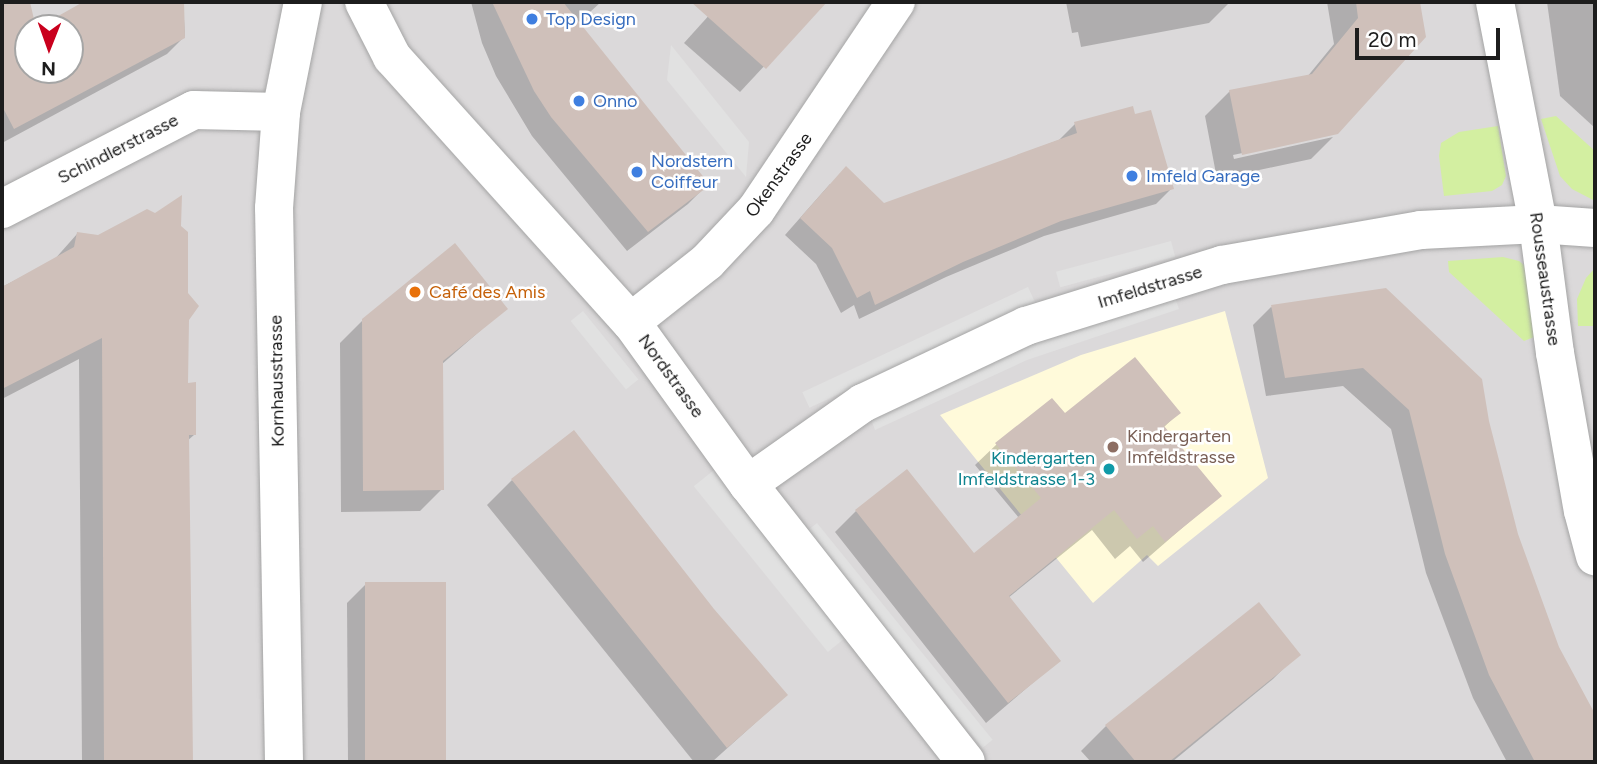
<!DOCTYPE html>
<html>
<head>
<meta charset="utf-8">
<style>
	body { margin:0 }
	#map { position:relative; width:1597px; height:764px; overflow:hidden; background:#efe8e1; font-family:Figtree,sans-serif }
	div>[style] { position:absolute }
	.residential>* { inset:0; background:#dbd9da }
	.education>* { inset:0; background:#fffada }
	.grass>* { inset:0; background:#d3efa1 }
	.parking>* { inset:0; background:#e1e1e1; transform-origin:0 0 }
	.shadow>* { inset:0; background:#0003 }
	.building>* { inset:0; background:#cfc0ba; transform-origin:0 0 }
	.roads { filter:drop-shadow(0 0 2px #a4a4a4) drop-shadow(0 0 2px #a4a4a4) }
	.minor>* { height:38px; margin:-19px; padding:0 19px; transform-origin:19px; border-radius:19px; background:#fff }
	.tertiary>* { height:38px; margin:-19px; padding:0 19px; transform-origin:19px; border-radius:19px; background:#fff }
	.dots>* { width:19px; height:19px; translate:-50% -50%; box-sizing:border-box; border:4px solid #fff; border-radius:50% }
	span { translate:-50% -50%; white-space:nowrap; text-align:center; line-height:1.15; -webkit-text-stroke:5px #fff; paint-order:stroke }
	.shop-label { font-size:18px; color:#366cbe }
	.left { translate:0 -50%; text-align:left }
	.street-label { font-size:18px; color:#1d1d1d }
	.food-label { font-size:18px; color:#c56008 }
	.education-label { font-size:18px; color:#785e54 }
	.culture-label { font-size:18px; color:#0d838f }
	.right { translate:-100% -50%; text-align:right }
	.frame { position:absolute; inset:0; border:4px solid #1d1d1d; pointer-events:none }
	.north { position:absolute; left:14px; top:14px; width:70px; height:70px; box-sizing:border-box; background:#fff; border:2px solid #a5a5a5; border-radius:50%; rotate:181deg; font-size:19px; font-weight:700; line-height:28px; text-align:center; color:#1d1d1d }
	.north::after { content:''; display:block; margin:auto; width:24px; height:32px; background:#c9001d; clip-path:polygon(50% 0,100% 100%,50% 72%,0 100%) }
	.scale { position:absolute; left:1355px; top:28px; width:145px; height:32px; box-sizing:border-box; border:4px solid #1d1d1d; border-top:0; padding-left:9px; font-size:21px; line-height:24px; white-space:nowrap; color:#1d1d1d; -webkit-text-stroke:5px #fff; paint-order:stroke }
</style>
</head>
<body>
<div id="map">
	<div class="residential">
		<div style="clip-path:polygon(evenodd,2px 2px,1595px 2px,1595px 762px,2px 762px,2px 2px,28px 28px,70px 28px,70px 70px,28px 70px,28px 28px)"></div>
	</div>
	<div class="education">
		<div style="clip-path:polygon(1225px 311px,1268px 478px,1158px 566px,1147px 555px,1093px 603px,940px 415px,1081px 355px)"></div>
	</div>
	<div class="grass">
		<div style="clip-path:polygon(1556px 116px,1595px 151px,1595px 201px,1572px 189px,1560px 176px,1541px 119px)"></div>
		<div style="clip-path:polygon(1498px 126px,1506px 176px,1502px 185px,1492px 191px,1444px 196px,1439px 156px,1441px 143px,1459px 132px)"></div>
		<div style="clip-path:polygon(1503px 257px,1519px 261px,1531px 271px,1542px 334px,1524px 341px,1449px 272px,1448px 261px)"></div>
		<div style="clip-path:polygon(1595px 268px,1595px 326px,1578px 326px,1577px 299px,1586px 278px)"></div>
	</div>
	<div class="parking">
		<div style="clip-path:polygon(671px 45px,749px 142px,746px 177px,667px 80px)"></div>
		<div style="left:1171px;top:241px;width:16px;height:119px;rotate:75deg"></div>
		<div style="left:1028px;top:287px;width:17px;height:249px;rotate:65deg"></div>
		<div style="clip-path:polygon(1174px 295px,1179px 309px,1027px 360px,875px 430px,870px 416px,1020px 347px)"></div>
		<div style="left:583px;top:311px;width:88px;height:16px;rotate:51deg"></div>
		<div style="left:714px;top:470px;width:213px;height:26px;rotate:51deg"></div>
		<div style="left:817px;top:523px;width:279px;height:13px;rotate:51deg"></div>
	</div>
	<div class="shadow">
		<div style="clip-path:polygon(2px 2px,28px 2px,34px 28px,28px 28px,28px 70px,70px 70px,70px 28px,41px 28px,87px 2px,183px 2px,185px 36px,167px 54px,2px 143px)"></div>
		<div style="clip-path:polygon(471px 2px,601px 2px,578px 23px,707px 185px,688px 204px,627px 251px,532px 136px,496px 76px,482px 43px)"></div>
		<div style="clip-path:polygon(721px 2px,824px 2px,740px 92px,684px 43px)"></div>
		<div style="clip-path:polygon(1066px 2px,1230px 2px,1209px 23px,1081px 47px,1078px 32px,1072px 33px)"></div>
		<div style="clip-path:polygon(1327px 2px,1419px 2px,1424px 37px,1337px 133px,1233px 155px,1234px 159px,1333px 137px,1311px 159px,1217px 179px,1205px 116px,1230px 91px,1307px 77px,1334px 44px)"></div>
		<div style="clip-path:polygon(1547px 2px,1595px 2px,1595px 128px,1560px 96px)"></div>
		<div style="clip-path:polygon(1075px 124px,1172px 188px,1156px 204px,1044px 236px,946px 277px,859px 319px,854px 305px,841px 313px,816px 264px,785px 235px,830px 184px,884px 205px,1059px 140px)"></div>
		<div style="clip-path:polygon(180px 227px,187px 320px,186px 385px,194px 435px,187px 441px,190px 762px,82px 762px,79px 359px,2px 399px,2px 287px,54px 260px,77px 234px,98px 237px)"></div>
		<div style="clip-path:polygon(1271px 307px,1487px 421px,1516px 535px,1558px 647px,1595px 718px,1595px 762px,1507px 762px,1473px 698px,1426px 573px,1391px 429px,1343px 386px,1266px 396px,1253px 325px)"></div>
		<div style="clip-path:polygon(505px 309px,441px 365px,442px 489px,420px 511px,341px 512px,340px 343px,363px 320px)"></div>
		<div style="clip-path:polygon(1179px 413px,1163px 428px,1219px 496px,1143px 562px,1130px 546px,1115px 559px,1092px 530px,1008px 598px,1058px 661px,986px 723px,835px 532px,856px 511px,974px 556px,1019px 518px,975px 465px,997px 444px,1065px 415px)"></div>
		<div style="clip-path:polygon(512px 480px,713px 610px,786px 695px,712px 762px,694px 762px,487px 505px)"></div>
		<div style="clip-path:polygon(366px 584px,444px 584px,445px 762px,348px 762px,347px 603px)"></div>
		<div style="clip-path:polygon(1298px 654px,1273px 679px,1172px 762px,1091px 762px,1081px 751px,1106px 726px)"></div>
	</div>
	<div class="building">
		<div style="clip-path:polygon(2px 2px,30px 2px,36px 28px,28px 28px,28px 70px,70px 70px,70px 28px,37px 28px,83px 2px,184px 2px,185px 38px,14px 129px,2px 106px)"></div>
		<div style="clip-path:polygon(492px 2px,563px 2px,710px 185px,648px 232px,551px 117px,534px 91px)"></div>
		<div style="clip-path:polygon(691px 2px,827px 2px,766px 69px)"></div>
		<div style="clip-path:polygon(1356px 2px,1420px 2px,1426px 37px,1338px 134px,1242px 155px,1229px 90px,1312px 74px,1358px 18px)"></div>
		<div style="clip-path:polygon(1133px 106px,1135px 114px,1151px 110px,1174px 189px,1061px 221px,963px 262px,875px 305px,870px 291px,857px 298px,832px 248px,800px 218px,846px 166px,884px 203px,1077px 133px,1074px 122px)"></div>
		<div style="clip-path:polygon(182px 195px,181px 226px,188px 232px,188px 293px,199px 306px,189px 320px,188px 383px,196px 382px,196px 435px,189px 435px,193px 762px,104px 762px,102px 338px,2px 389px,2px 287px,74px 247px,77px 232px,98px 235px,147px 209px,155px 213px)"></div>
		<div style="clip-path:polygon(455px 243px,508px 309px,443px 361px,444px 490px,363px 491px,362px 319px)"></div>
		<div style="clip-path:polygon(1386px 288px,1482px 379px,1489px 421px,1518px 534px,1559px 647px,1595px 714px,1595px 762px,1535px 762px,1489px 675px,1445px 554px,1409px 410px,1363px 368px,1285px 378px,1271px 305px)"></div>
		<div style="clip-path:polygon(1135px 357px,1181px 413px,1164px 426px,1222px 496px,1165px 542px,1153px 526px,1137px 539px,1114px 510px,1009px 596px,1061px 661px,1008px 703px,855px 510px,907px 469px,974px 553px,1041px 498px,995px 443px,1052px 398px,1065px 413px)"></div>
		<div style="clip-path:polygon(574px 430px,714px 609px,788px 695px,727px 748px,511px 479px)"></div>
		<div style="left:365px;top:582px;width:81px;height:180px"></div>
		<div style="clip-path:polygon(1259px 602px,1301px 655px,1169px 762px,1136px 762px,1105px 725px)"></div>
	</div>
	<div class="roads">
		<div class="minor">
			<div style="left:364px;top:2px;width:62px;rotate:63deg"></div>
			<div style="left:392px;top:57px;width:357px;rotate:48deg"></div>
			<div style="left:631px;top:322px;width:200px;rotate:54.2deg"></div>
			<div style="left:748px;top:484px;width:353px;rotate:51.9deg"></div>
			<div style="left:1495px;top:2px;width:226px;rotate:79deg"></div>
			<div style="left:1538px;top:224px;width:130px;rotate:82.5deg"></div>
			<div style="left:1555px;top:353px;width:160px;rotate:80deg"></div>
			<div style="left:1583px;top:511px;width:47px;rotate:75.1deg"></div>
			<div style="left:2px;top:209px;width:216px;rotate:-27.3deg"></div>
			<div style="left:194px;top:110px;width:87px;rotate:1.3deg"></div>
			<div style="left:631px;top:322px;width:97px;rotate:-38.3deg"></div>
			<div style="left:707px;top:262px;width:71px;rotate:-46.7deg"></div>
			<div style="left:756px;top:210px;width:251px;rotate:-56.1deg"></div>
			<div style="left:748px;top:484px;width:141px;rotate:-35.2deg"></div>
			<div style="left:863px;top:403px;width:180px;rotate:-25.3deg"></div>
			<div style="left:1026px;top:326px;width:205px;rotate:-17.3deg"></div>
			<div style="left:1222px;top:265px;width:202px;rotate:-10deg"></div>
			<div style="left:1421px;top:230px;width:117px;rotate:-2.9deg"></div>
			<div style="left:1538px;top:224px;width:57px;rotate:4deg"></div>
		</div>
		<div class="tertiary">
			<div style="left:284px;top:762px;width:554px;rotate:-91.03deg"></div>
			<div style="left:274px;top:208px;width:96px;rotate:-85.8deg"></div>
			<div style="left:281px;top:112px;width:112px;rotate:-78.7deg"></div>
		</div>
	</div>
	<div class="dots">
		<div style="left:532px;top:19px;background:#3f7fe0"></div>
		<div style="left:579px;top:101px;background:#3f7fe0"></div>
		<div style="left:637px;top:172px;background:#3f7fe0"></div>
		<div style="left:1132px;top:176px;background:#3f7fe0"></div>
		<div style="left:415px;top:292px;background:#e8710a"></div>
		<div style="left:1113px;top:447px;background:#8d6e63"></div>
		<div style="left:1109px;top:469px;background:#0f9aa8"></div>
	</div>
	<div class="shop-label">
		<span class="left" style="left:546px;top:19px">Top Design</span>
		<span class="left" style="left:593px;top:101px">Onno</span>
		<span class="left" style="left:651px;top:172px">Nordstern<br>Coiffeur</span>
		<span class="left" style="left:1146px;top:176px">Imfeld Garage</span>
	</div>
	<div class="street-label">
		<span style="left:118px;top:149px;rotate:-27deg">Schindlerstrasse</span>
		<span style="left:779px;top:175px;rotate:-54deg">Okenstrasse</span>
		<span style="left:1545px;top:279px;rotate:82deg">Rousseaustrasse</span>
		<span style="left:1150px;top:287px;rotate:-17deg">Imfeldstrasse</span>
		<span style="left:671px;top:376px;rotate:54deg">Nordstrasse</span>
		<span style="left:277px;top:381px;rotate:-91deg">Kornhausstrasse</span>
	</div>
	<div class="food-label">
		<span class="left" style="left:429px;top:292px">Café des Amis</span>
	</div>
	<div class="education-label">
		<span class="left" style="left:1127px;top:447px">Kindergarten<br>Imfeldstrasse</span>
	</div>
	<div class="culture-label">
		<span class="right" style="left:1095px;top:469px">Kindergarten<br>Imfeldstrasse 1-3</span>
	</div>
	<div class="frame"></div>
	<div class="north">N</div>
	<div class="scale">20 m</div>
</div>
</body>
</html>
